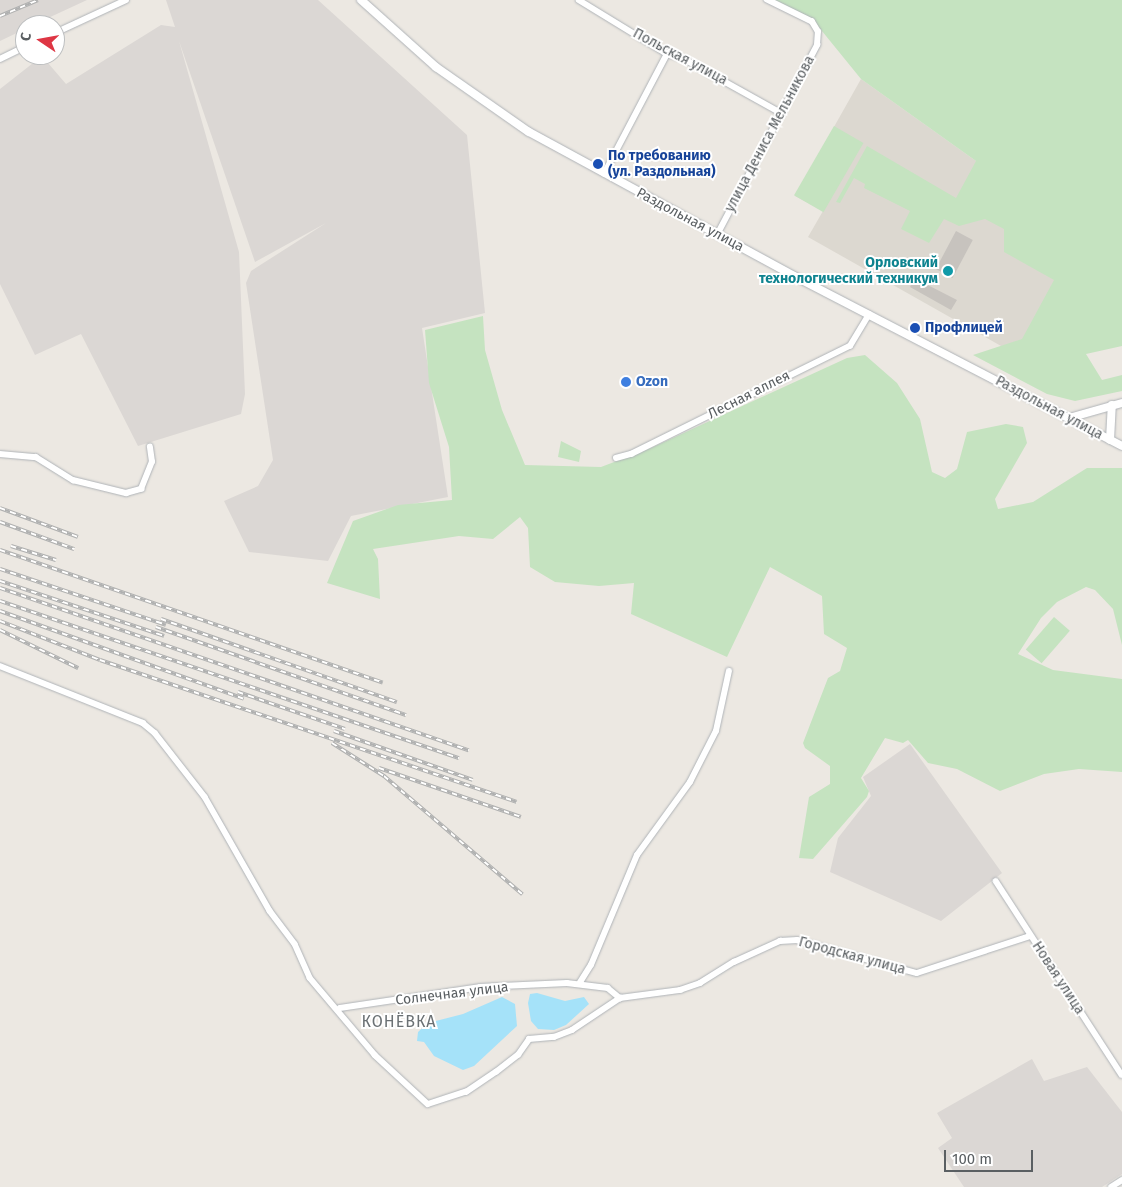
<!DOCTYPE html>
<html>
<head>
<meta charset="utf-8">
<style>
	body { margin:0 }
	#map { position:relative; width:1122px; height:1187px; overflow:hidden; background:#ece8e2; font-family:"Fira Sans",sans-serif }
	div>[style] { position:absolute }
	.industrial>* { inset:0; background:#dbd7d4 }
	.education>* { inset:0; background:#dcd8d0 }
	.green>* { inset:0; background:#c5e3c0; transform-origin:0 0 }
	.water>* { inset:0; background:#a5e2f9 }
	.building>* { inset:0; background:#c7c3be; transform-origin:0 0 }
	.roads { filter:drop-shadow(0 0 1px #afb3b7) drop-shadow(0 0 1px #afb3b7) }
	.street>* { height:5.5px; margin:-2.75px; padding:0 2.75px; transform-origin:2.75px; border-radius:2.75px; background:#fff }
	.secondary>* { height:8px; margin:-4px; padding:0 4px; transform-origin:4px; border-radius:4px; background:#fff }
	.rail>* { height:4px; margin-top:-2px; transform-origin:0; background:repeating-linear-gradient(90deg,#fff 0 5.5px,#afb0b0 0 11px); box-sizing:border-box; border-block:1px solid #afb0b0 }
	.dots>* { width:14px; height:14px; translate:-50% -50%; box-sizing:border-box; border:2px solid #fff; border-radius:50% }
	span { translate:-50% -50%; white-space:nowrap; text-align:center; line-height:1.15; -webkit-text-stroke:4px #fff; paint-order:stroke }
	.street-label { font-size:14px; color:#5a5f62 }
	.transit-label { font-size:14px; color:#164399; font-weight:700 }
	.left { translate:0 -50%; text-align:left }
	.culture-label { font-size:14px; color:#0d838f; font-weight:700 }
	.right { translate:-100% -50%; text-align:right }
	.shop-label { font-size:14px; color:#366cbe; font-weight:700 }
	.quarter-label { font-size:16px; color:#6b7174; letter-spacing:1px }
	.north { position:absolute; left:15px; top:15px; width:50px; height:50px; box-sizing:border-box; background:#fff; border:1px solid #bdbfc0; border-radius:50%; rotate:282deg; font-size:14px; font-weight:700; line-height:20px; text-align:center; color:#5a5f62 }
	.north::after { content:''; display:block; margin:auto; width:18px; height:22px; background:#de3644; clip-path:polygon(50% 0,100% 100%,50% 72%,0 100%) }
	.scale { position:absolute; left:944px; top:1150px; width:89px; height:22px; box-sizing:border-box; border:2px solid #5a5f62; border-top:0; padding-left:6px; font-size:15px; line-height:18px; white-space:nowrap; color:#5a5f62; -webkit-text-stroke:4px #fff; paint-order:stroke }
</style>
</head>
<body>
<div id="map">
	<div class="industrial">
		<div style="clip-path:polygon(0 0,87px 0,33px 25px,25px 25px,25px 29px,0 41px)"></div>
		<div style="clip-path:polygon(166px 0,318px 0,467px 135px,485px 313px,422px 328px,448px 497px,351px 516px,328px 561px,249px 552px,224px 501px,258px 486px,273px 460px,246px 283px,251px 271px,326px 223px,255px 262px,179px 41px,239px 252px,245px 394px,241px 414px,138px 446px,81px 334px,35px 355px,0 284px,0 89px,42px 56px,66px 84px,161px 25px,175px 27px)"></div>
		<div style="clip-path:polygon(910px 744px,1002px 873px,941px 921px,830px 872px,838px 838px,871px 796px,863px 777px)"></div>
		<div style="clip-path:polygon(1032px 1059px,1044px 1081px,1087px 1067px,1122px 1112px,1122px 1174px,1102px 1187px,964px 1187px,938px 1148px,952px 1138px,937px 1113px)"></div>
	</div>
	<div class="education">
		<div style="clip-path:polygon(861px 79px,976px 161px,1060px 279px,1017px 355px,808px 237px,823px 211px,795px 196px)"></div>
	</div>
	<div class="green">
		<div style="clip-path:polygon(774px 0,1122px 0,1122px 346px,1086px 354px,1102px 380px,1122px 375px,1122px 391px,1075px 401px,1047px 394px,973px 355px,1022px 339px,1054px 280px,1004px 252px,1004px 229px,985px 219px,959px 226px,944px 219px,929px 243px,901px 229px,910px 211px,864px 188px,865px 184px,854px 178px,840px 203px,836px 202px,867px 146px,956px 198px,976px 161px,861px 79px,813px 20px)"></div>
		<div style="left:834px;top:126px;width:34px;height:80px;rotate:30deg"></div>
		<div style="clip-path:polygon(483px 316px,485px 350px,502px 410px,525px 465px,601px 467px,651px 448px,847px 358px,865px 355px,897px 383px,920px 419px,932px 472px,945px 478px,957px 469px,967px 432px,1006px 424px,1023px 427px,1027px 443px,995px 499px,998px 509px,1033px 502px,1087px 468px,1122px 468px,1122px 645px,1113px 609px,1095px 590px,1086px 587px,1057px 602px,1041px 618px,1018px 654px,1053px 670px,1122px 679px,1122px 772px,1079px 769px,1044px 774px,1000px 791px,957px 769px,928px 763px,908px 740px,903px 743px,885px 738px,861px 778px,869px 791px,867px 797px,813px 859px,799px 858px,809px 797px,830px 784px,830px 766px,805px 748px,803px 743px,828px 678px,840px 671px,847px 648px,824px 634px,822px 596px,770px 567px,727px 657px,631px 614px,634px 583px,599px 586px,555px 582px,530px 567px,528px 528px,520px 517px,493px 539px,459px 536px,373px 549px,378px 559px,380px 599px,327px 583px,353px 521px,398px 505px,452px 500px,449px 447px,429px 383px,425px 330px)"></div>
		<div style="clip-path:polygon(561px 441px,581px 451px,579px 462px,558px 457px)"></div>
		<div style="left:1054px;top:617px;width:21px;height:43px;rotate:41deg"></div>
	</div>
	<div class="water">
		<div style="clip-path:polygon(537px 993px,565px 1001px,584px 997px,589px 1004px,566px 1025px,554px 1030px,538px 1029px,531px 1021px,528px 1003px,530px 994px)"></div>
		<div style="clip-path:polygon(502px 997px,515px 1004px,517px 1026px,474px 1066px,463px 1070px,434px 1056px,424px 1042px,417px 1041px,418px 1032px,428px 1023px,463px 1014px)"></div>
	</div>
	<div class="building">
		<div style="left:956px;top:231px;width:19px;height:43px;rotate:28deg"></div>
		<div style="clip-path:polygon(914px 278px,957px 300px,951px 310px,910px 287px)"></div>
	</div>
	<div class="roads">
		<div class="street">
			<div style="left:579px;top:0;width:103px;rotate:31.5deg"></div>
			<div style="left:667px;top:54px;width:18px;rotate:16deg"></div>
			<div style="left:684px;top:59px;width:111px;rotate:29.1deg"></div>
			<div style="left:55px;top:33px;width:78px;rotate:-24.9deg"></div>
			<div style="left:0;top:59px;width:28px;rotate:-26deg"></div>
			<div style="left:604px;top:174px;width:136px;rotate:-62.3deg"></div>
			<div style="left:717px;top:235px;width:215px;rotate:-62.2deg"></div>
			<div style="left:817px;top:45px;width:13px;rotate:-86deg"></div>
			<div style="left:818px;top:32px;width:12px;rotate:-121deg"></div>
			<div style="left:812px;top:22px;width:50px;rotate:-153.9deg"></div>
			<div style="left:0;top:454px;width:36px;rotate:5deg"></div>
			<div style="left:36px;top:457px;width:44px;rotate:31.9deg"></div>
			<div style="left:73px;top:480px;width:55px;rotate:13.8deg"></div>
			<div style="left:126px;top:493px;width:16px;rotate:-15deg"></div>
			<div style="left:141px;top:489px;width:29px;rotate:-68deg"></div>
			<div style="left:152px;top:462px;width:15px;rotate:-98deg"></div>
			<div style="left:616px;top:458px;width:16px;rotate:-15deg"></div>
			<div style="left:631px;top:454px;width:244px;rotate:-26.3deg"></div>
			<div style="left:850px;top:346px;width:37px;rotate:-59deg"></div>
			<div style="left:0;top:666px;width:154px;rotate:21.7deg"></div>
			<div style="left:143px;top:723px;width:16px;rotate:40deg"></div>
			<div style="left:155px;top:733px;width:81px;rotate:52deg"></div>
			<div style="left:205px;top:797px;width:131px;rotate:60.3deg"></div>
			<div style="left:270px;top:911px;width:41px;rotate:52.9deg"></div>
			<div style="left:295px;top:944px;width:37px;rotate:66deg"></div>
			<div style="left:310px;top:978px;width:101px;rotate:49.8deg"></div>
			<div style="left:375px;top:1055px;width:72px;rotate:42.8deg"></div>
			<div style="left:428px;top:1104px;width:40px;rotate:-18deg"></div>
			<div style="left:466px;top:1092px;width:36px;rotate:-34deg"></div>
			<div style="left:496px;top:1072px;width:28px;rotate:-38deg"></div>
			<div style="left:518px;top:1055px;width:19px;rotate:-55deg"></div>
			<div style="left:529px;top:1039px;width:25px;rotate:-5deg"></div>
			<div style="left:554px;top:1037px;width:19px;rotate:-21deg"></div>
			<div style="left:572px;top:1030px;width:58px;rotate:-33.7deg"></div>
			<div style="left:620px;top:998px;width:61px;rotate:-7.6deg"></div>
			<div style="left:680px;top:990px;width:21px;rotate:-19deg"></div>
			<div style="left:700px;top:983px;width:40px;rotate:-32deg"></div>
			<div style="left:734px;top:962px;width:51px;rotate:-24.5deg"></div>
			<div style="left:780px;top:941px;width:17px;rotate:-3deg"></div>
			<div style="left:797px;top:940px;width:124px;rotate:15.4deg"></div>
			<div style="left:917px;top:973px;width:119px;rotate:-18.1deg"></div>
			<div style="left:996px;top:881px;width:231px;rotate:57deg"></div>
			<div style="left:579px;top:984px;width:22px;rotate:-58deg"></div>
			<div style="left:591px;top:965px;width:119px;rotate:-67.3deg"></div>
			<div style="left:637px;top:855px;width:90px;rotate:-54deg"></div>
			<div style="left:690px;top:782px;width:57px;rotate:-63deg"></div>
			<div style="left:716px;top:731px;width:61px;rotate:-77.8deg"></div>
			<div style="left:340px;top:1008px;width:142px;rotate:-8.5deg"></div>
			<div style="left:480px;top:987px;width:87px;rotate:-2.6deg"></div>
			<div style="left:567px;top:983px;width:41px;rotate:7deg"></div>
			<div style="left:608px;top:988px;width:16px;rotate:40deg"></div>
			<div style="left:1111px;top:1187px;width:13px;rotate:-32deg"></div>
		</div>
		<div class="secondary">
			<div style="left:361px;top:0;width:101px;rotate:41.8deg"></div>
			<div style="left:436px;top:67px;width:113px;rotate:35deg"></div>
			<div style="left:529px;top:132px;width:302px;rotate:28.5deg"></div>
			<div style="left:794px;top:276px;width:369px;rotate:27.4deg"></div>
			<div style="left:1069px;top:418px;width:55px;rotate:-15.8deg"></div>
			<div style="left:1110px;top:440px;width:35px;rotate:-87deg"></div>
		</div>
	</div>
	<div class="rail">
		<div style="left:0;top:16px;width:41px;rotate:-22.8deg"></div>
		<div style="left:0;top:508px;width:83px;rotate:20.4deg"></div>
		<div style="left:0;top:522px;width:79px;rotate:20deg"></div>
		<div style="left:11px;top:546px;width:47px;rotate:17.3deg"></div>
		<div style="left:0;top:550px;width:405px;rotate:19.1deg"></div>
		<div style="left:0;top:569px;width:175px;rotate:18.6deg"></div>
		<div style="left:0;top:581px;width:173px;rotate:18.5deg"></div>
		<div style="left:0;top:588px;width:496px;rotate:19.1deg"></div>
		<div style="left:0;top:601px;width:485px;rotate:18.9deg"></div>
		<div style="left:0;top:611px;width:259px;rotate:19.8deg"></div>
		<div style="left:161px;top:619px;width:250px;rotate:19.4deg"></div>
		<div style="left:0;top:621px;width:107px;rotate:21.3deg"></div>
		<div style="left:100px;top:660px;width:440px;rotate:18.8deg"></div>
		<div style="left:156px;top:627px;width:265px;rotate:19.4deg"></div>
		<div style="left:0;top:630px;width:87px;rotate:26deg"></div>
		<div style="left:238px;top:692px;width:113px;rotate:19.1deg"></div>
		<div style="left:334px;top:731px;width:147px;rotate:19.4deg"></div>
		<div style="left:332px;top:743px;width:62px;rotate:32.4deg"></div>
		<div style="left:384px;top:776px;width:182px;rotate:40.5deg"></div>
		<div style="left:379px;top:768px;width:150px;rotate:19deg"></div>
	</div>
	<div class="dots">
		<div style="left:598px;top:164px;background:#1a4fb4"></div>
		<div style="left:948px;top:271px;background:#0f9aa8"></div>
		<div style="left:915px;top:328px;background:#1a4fb4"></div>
		<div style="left:626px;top:382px;background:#3f7fe0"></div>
	</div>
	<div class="street-label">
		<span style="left:680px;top:57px;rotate:28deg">Польская улица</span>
		<span style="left:770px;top:134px;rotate:-62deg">улица Дениса Мельникова</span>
		<span style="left:690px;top:220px;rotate:28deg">Раздольная улица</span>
		<span style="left:749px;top:395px;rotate:-27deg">Лесная аллея</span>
		<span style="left:1049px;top:408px;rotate:28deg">Раздольная улица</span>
		<span style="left:852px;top:956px;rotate:15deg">Городская улица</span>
		<span style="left:1058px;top:978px;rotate:57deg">Новая улица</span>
		<span style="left:452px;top:994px;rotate:-7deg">Солнечная улица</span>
	</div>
	<div class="transit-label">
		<span class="left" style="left:608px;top:164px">По требованию<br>(ул. Раздольная)</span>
		<span class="left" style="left:925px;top:328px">Профлицей</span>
	</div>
	<div class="culture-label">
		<span class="right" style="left:938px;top:271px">Орловский<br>технологический техникум</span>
	</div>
	<div class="shop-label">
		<span class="left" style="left:636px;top:382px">Ozon</span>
	</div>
	<div class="quarter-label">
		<span style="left:399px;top:1022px">КОНЁВКА</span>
	</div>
	<div class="north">С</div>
	<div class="scale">100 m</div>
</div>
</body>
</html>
